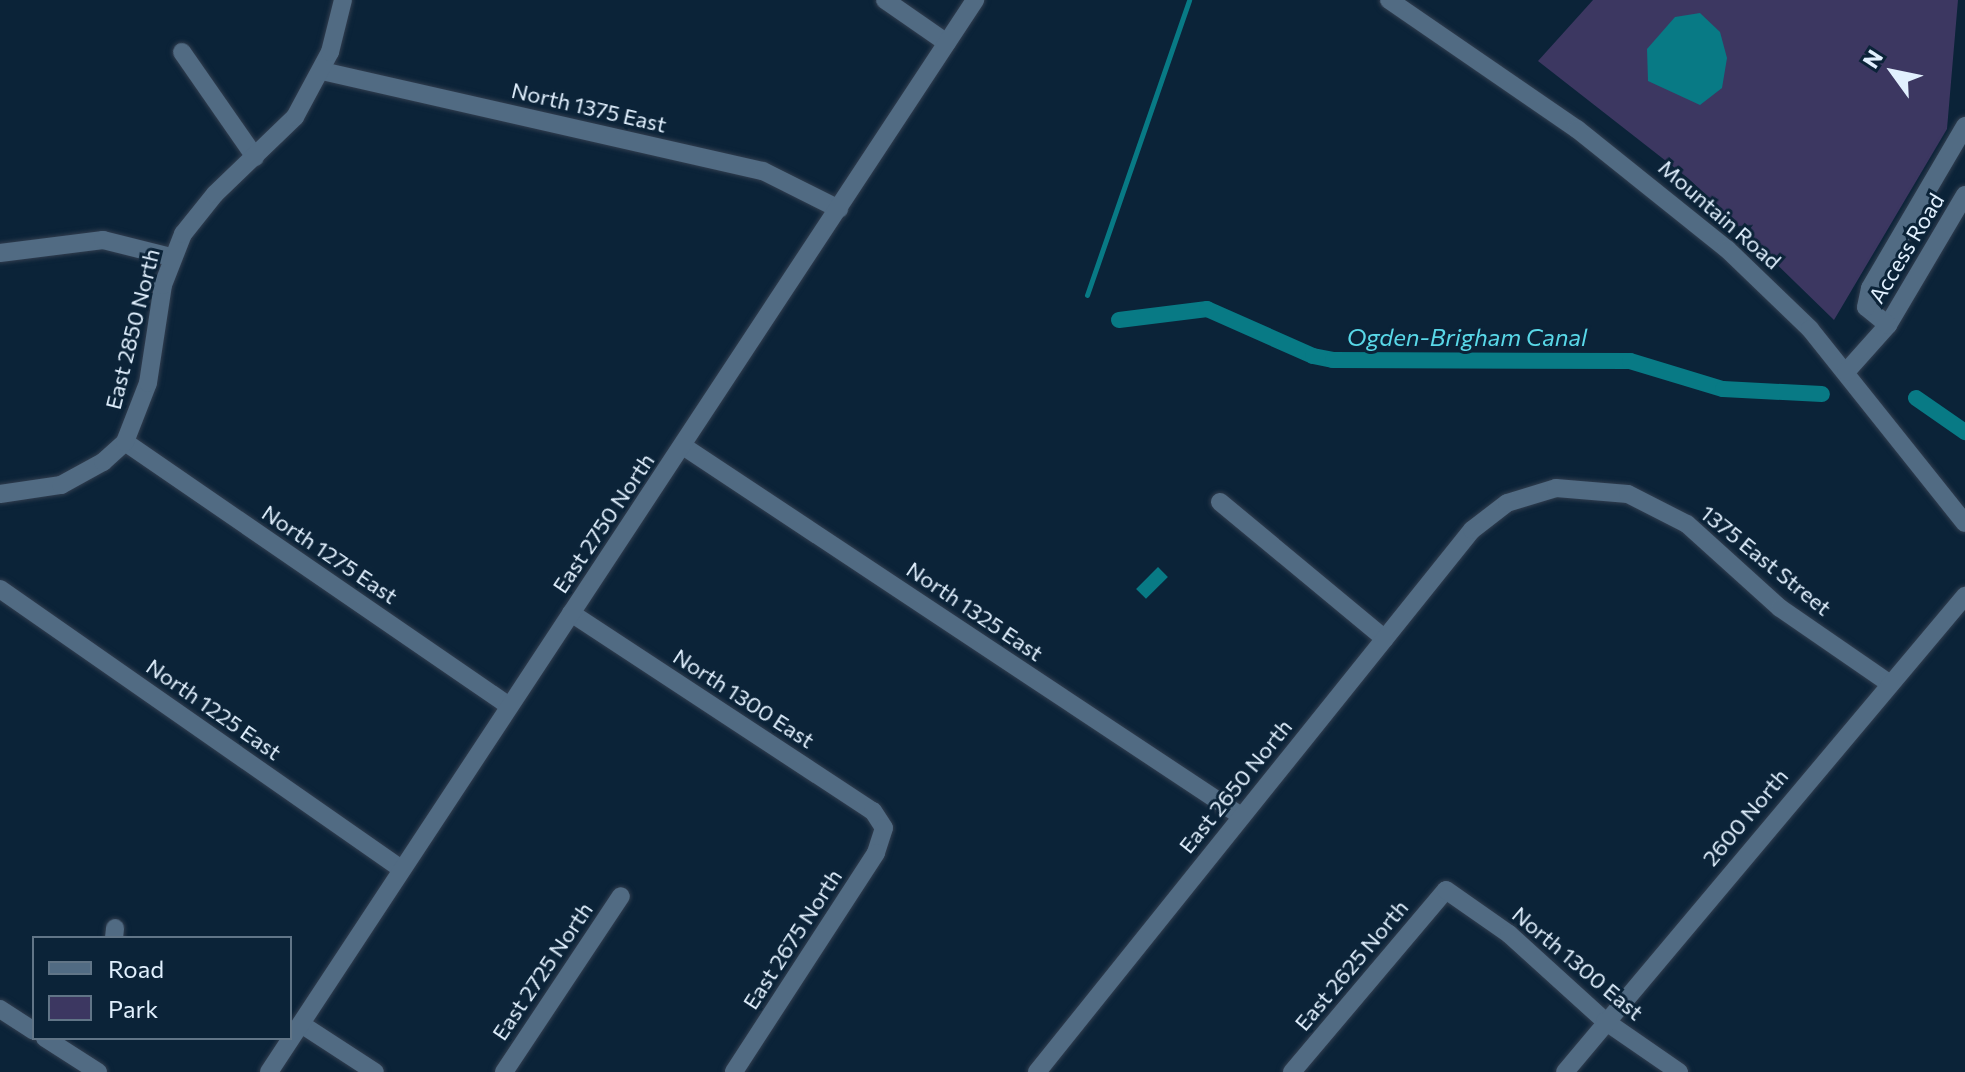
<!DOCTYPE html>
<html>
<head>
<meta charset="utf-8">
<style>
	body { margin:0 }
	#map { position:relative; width:1965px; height:1072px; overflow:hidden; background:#0b2338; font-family:Commissioner,sans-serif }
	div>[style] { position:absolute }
	.green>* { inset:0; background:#3c3761 }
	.water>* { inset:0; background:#087a85; transform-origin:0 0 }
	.stream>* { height:5px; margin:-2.5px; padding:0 2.5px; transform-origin:2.5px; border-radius:2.5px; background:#087a85 }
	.canal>* { height:16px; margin:-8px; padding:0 8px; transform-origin:8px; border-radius:8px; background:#087a85 }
	.roads { filter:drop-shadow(0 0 2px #323e4f) drop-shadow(0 0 2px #323e4f) }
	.minor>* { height:18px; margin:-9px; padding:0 9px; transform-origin:9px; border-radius:9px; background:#516b83 }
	span { translate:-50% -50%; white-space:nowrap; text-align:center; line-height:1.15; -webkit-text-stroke:6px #0b2338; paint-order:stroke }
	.street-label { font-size:22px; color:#e1f0fe }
	.water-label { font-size:24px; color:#59d8e8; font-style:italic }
	.legend { position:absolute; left:32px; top:936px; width:260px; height:104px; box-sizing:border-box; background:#0b2338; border:2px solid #617587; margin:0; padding:10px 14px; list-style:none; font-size:24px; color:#e1f0fe }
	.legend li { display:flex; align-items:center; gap:16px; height:40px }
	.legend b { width:40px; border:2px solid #617587 }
	.north { position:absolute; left:1853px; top:32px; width:80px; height:80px; -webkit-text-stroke:6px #0b2338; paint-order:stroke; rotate:303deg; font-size:22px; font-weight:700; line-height:32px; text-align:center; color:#e1f0fe }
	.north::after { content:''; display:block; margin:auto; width:28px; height:36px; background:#e1f0fe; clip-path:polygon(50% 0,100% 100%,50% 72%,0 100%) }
</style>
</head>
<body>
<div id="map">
	<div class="green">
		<div style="clip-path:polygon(1593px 0,1958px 0,1947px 129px,1834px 320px,1689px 179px,1538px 61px)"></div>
	</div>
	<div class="water">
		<div style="clip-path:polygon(1700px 13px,1720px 32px,1727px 58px,1722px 88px,1700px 105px,1648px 81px,1647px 49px,1675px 17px)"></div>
		<div style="left:1158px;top:567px;width:14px;height:31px;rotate:45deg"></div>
	</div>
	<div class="stream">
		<div style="left:1087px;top:295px;width:312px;rotate:-70.9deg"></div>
	</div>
	<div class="canal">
		<div style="left:1119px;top:320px;width:89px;rotate:-7.1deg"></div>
		<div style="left:1207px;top:309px;width:116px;rotate:23.9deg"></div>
		<div style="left:1313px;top:356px;width:20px;rotate:11deg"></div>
		<div style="left:1333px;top:360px;width:297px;rotate:0.2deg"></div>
		<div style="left:1630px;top:361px;width:97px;rotate:16.8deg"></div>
		<div style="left:1723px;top:389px;width:99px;rotate:2.9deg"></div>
		<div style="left:1916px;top:398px;width:60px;rotate:34.8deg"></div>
	</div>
	<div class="roads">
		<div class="minor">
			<div style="left:885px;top:0;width:75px;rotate:34.7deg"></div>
			<div style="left:1389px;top:0;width:228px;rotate:34.5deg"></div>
			<div style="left:1577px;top:129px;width:192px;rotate:38.7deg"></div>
			<div style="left:1727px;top:249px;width:115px;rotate:43.9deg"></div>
			<div style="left:1810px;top:329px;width:248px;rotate:51.4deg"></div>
			<div style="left:182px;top:52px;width:128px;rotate:55.2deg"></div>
			<div style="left:322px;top:71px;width:452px;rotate:12.8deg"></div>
			<div style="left:763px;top:171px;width:85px;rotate:26.6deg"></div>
			<div style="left:0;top:253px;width:104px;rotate:-7.2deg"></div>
			<div style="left:103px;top:240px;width:70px;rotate:14deg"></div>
			<div style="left:1888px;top:325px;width:151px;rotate:-59.4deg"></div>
			<div style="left:1846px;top:372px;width:63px;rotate:-48.2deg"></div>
			<div style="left:1888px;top:325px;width:28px;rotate:-141deg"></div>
			<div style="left:1866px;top:307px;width:19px;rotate:-78deg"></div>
			<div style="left:1870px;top:288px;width:188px;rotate:-59.6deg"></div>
			<div style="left:125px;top:442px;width:466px;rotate:34.5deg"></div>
			<div style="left:683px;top:446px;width:670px;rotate:33.55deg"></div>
			<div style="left:0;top:494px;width:62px;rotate:-8.4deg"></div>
			<div style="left:61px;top:485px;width:48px;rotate:-28.7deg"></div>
			<div style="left:103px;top:462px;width:30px;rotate:-42deg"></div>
			<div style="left:125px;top:442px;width:63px;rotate:-68.7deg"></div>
			<div style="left:148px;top:383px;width:99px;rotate:-81.3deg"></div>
			<div style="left:163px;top:285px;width:55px;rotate:-68.6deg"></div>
			<div style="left:183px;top:234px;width:51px;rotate:-51.3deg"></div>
			<div style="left:215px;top:194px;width:111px;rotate:-43.9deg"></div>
			<div style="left:295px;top:117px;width:74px;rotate:-61.7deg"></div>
			<div style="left:330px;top:52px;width:54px;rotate:-76deg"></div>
			<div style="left:1220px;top:502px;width:214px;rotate:39.7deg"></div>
			<div style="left:0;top:589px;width:490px;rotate:34.9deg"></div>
			<div style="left:571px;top:613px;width:361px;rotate:33.3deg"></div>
			<div style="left:873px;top:811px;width:20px;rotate:57deg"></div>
			<div style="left:884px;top:828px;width:26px;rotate:108deg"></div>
			<div style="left:876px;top:853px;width:261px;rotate:123deg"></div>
			<div style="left:114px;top:938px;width:10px;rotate:-84deg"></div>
			<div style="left:0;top:1009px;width:40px;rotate:32.9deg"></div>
			<div style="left:301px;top:1024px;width:88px;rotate:33deg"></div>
			<div style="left:45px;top:1038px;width:63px;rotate:32.7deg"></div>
			<div style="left:269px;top:1072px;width:1284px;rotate:-56.63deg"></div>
			<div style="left:504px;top:1072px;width:211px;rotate:-56.4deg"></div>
			<div style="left:1037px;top:1072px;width:695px;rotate:-51.25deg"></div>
			<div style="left:1472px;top:530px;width:44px;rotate:-37.6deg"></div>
			<div style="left:1507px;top:503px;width:51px;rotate:-17deg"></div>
			<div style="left:1556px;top:488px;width:72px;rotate:4.8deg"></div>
			<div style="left:1628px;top:494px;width:66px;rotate:27deg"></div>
			<div style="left:1687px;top:524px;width:125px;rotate:42.1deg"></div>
			<div style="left:1780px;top:608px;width:134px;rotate:34.6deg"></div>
			<div style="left:1292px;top:1072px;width:238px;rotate:-49.8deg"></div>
			<div style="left:1446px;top:890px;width:77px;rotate:34.9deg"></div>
			<div style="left:1509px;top:934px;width:130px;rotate:42.2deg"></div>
			<div style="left:1605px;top:1021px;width:90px;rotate:34.6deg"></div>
			<div style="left:1565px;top:1072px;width:622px;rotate:-49.96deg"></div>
		</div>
	</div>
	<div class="street-label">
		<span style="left:589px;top:107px;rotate:13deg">North 1375 East</span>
		<span style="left:1720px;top:214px;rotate:41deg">Mountain Road</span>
		<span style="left:1906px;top:248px;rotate:-59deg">Access Road</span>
		<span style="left:132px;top:329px;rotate:-76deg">East 2850 North</span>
		<span style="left:603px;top:523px;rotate:-56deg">East 2750 North</span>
		<span style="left:330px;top:554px;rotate:34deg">North 1275 East</span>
		<span style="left:1766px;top:560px;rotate:39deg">1375 East Street</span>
		<span style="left:975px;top:611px;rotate:34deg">North 1325 East</span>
		<span style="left:744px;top:698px;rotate:33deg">North 1300 East</span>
		<span style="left:214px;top:709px;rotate:35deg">North 1225 East</span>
		<span style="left:1235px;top:786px;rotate:-51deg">East 2650 North</span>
		<span style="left:1745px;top:817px;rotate:-50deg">2600 North</span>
		<span style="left:792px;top:939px;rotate:-57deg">East 2675 North</span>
		<span style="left:1578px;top:963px;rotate:40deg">North 1300 East</span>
		<span style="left:1351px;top:965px;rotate:-50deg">East 2625 North</span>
		<span style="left:542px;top:971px;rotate:-56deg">East 2725 North</span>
	</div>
	<div class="water-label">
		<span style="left:1467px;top:337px">Ogden-Brigham Canal</span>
	</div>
	<ul class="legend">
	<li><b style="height:10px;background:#516b83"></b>Road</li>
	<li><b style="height:22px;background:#3c3761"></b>Park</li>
	</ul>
	<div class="north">N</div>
</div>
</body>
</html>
